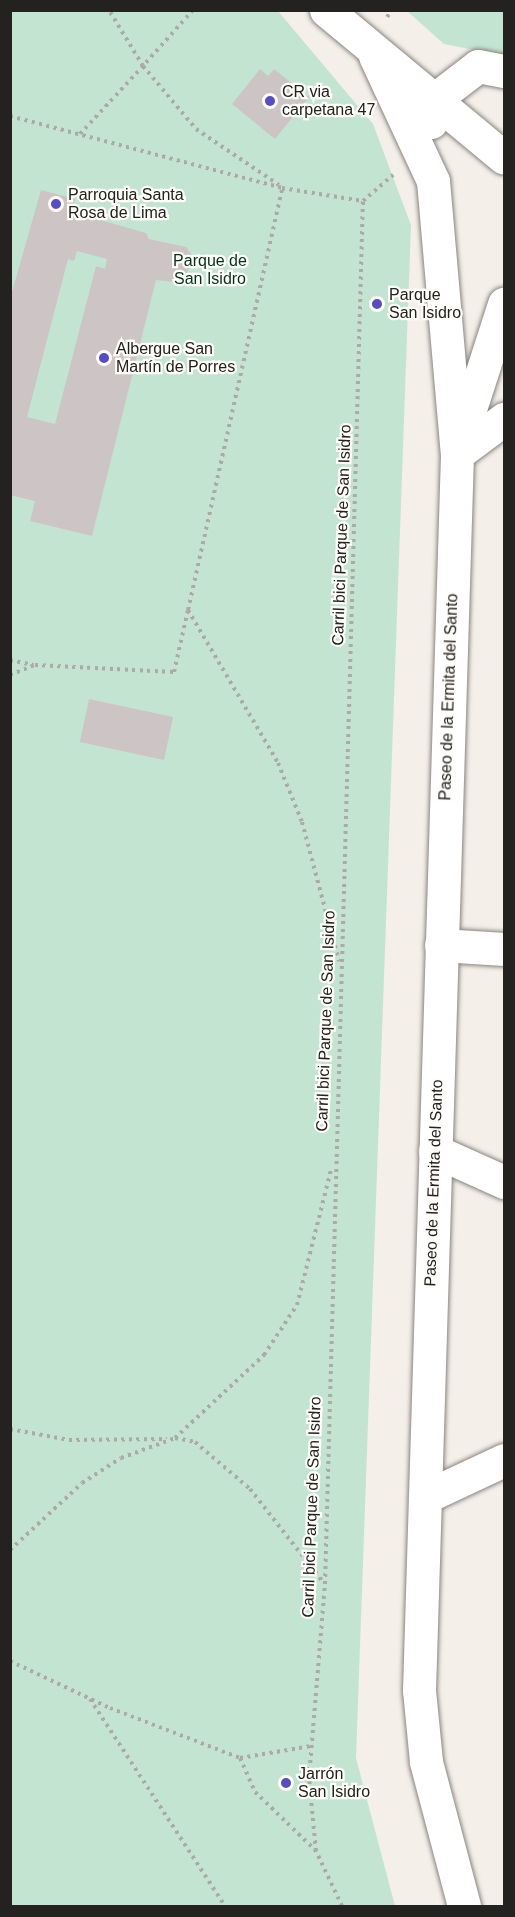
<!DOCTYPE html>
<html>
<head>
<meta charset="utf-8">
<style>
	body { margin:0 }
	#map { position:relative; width:515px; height:1917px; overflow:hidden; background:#f4efe9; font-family:Helvetica,sans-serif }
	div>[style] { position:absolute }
	.green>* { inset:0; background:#c4e4d2 }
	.building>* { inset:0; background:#cdc4c6; transform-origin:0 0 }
	.path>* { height:4px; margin-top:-2px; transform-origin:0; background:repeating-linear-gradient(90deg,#ada9a4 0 3px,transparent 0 7.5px) }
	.roads { filter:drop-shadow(0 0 2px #8a8580) drop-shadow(0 0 2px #8a8580) }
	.minor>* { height:33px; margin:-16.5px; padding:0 16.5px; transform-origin:16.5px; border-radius:16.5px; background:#fff }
	.dots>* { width:16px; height:16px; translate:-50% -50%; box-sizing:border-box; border:3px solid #fffdfa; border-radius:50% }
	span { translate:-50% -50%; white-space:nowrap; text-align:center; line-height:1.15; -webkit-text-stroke:4.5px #fffdfa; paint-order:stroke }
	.poi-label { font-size:16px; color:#242220 }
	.left { translate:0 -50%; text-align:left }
	.park-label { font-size:16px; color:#00331e }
	.street-label { font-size:16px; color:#242220 }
	.frame { position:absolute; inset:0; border:12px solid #242220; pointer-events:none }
</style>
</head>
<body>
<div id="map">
	<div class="green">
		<div style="clip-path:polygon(11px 11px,278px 11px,373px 124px,411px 225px,356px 1758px,395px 1906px,11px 1906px)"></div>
		<div style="clip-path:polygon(407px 11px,504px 11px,504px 56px,444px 44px)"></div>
	</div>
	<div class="building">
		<div style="clip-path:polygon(260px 69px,268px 76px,274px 69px,309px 97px,275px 139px,232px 104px)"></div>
		<div style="clip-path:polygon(evenodd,41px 190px,75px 199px,72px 212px,146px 233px,149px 239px,186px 247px,193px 257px,183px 283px,156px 280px,92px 536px,30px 521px,35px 501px,10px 495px,10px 299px,41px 190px,77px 251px,107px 259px,105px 269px,96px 266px,55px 424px,27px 417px,68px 259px,74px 261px,77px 251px)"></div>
		<div style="left:89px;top:699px;width:86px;height:44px;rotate:12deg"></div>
	</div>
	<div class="path">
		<div style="left:193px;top:10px;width:75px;rotate:131.8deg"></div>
		<div style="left:143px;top:66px;width:82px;rotate:49.9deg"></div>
		<div style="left:196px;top:129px;width:100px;rotate:34deg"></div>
		<div style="left:387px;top:17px;width:9px;rotate:-54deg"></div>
		<div style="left:10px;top:116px;width:281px;rotate:14.8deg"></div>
		<div style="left:80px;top:134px;width:93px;rotate:-47.2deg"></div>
		<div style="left:143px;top:66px;width:66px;rotate:-121.3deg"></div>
		<div style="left:188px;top:610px;width:432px;rotate:-77.4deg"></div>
		<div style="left:282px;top:188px;width:82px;rotate:9.1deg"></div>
		<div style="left:10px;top:660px;width:24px;rotate:12deg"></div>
		<div style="left:10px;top:675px;width:27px;rotate:-22deg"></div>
		<div style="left:35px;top:665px;width:139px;rotate:2.9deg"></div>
		<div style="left:174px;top:672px;width:64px;rotate:-77.3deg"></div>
		<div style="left:188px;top:610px;width:178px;rotate:59.5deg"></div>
		<div style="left:278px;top:763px;width:64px;rotate:67.9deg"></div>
		<div style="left:302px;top:822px;width:144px;rotate:75.1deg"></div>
		<div style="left:10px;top:1429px;width:60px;rotate:10.6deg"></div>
		<div style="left:69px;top:1440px;width:98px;rotate:-0.6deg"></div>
		<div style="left:175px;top:1438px;width:20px;rotate:11deg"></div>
		<div style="left:195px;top:1442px;width:72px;rotate:40.5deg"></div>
		<div style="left:250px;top:1489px;width:118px;rotate:51.9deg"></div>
		<div style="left:10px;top:1550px;width:98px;rotate:-42.9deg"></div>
		<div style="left:82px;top:1483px;width:46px;rotate:-32.7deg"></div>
		<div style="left:121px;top:1458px;width:58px;rotate:-20.3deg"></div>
		<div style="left:175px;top:1438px;width:122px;rotate:-43deg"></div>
		<div style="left:264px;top:1355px;width:60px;rotate:-56.6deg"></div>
		<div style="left:297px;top:1305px;width:139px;rotate:-75.9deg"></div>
		<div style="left:10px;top:1661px;width:110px;rotate:25.2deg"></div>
		<div style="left:110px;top:1708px;width:139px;rotate:21deg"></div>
		<div style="left:240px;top:1758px;width:72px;rotate:-9.6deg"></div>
		<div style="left:90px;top:1699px;width:247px;rotate:56.9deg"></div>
		<div style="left:240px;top:1758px;width:37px;rotate:66deg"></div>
		<div style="left:255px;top:1792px;width:85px;rotate:44deg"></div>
		<div style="left:342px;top:1906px;width:61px;rotate:-115.3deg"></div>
		<div style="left:316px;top:1851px;width:73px;rotate:-95.5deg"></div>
		<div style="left:309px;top:1778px;width:195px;rotate:-85.3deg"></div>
		<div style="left:325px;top:1584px;width:1384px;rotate:-88.43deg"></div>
		<div style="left:363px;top:201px;width:40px;rotate:-41deg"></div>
	</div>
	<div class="roads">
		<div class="minor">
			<div style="left:326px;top:10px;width:231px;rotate:39.7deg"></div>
			<div style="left:375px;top:56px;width:138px;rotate:65.1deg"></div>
			<div style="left:433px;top:181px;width:274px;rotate:85deg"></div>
			<div style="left:457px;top:454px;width:1237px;rotate:91.76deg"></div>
			<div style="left:419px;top:1690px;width:72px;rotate:84.4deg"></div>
			<div style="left:426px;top:1762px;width:149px;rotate:75.2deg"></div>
			<div style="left:431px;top:122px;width:20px;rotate:-90deg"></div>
			<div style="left:431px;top:102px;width:59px;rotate:-37.5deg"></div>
			<div style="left:478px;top:66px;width:26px;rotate:11deg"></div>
			<div style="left:461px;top:437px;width:140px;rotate:-72.1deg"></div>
			<div style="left:457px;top:454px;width:59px;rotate:-36.7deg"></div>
			<div style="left:441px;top:945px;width:63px;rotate:3.6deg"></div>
			<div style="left:435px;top:1151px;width:76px;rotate:24.2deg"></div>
			<div style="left:425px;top:1497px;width:87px;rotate:-25.1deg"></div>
		</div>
	</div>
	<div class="dots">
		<div style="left:270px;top:101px;background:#564cc3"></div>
		<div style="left:56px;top:204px;background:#564cc3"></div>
		<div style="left:377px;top:304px;background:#564cc3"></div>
		<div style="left:104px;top:358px;background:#564cc3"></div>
		<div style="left:286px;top:1783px;background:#564cc3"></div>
	</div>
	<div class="poi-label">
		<span class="left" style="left:282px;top:101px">CR via<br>carpetana 47</span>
		<span class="left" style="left:68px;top:204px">Parroquia Santa<br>Rosa de Lima</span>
		<span class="left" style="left:389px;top:304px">Parque<br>San Isidro</span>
		<span class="left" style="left:116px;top:358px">Albergue San<br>Martín de Porres</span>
		<span class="left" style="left:298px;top:1783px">Jarrón<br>San Isidro</span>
	</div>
	<div class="park-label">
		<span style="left:210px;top:270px">Parque de<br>San Isidro</span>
	</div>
	<div class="street-label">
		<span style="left:342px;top:535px;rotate:-88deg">Carril bici Parque de San Isidro</span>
		<span style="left:449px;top:697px;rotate:-88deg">Paseo de la Ermita del Santo</span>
		<span style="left:326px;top:1021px;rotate:-88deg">Carril bici Parque de San Isidro</span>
		<span style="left:434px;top:1183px;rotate:-88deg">Paseo de la Ermita del Santo</span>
		<span style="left:312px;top:1507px;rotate:-88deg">Carril bici Parque de San Isidro</span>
	</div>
	<div class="frame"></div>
</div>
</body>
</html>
